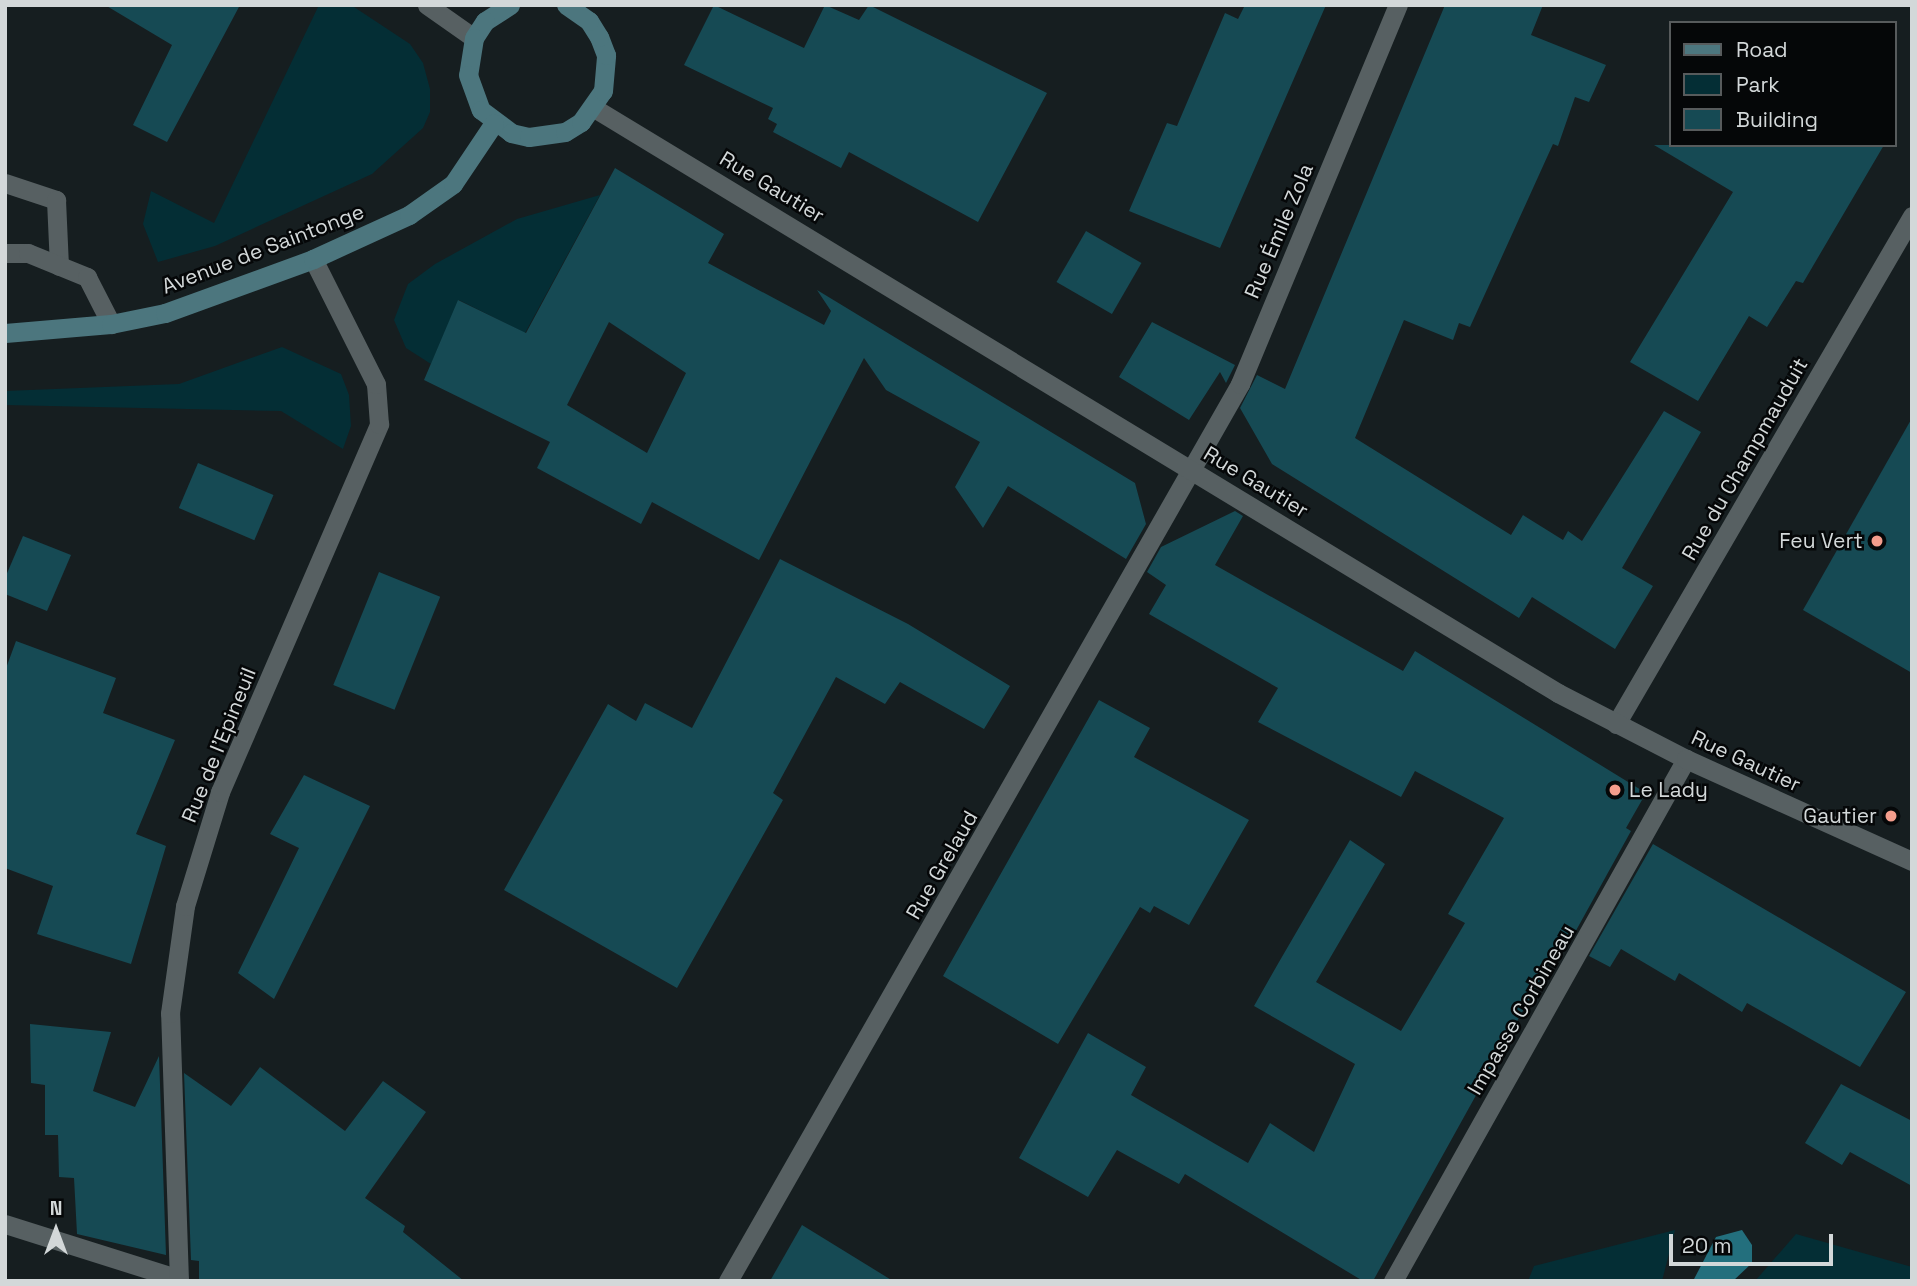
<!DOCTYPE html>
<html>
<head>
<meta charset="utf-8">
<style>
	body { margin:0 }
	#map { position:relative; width:1917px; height:1286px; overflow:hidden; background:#161e20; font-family:"Space Grotesk",sans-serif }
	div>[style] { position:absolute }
	.green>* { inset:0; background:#042e35 }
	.water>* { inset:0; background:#236f7d }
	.building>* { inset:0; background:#164a54; transform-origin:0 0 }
	.service>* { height:19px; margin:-9.5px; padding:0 9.5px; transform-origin:9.5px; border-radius:9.5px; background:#576062 }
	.minor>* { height:19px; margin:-9.5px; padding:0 9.5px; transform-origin:9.5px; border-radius:9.5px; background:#576062 }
	.tertiary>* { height:19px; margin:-9.5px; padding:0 9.5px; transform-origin:9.5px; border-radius:9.5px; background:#576062 }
	.secondary>* { height:19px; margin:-9.5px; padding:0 9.5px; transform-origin:9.5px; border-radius:9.5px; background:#4c767e }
	.dots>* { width:19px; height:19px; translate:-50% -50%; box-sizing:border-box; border:4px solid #050708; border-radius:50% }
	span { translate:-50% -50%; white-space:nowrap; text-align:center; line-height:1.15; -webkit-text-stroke:5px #050708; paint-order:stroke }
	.street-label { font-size:21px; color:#d3d8d9 }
	.poi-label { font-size:21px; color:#d3d8d9 }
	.right { translate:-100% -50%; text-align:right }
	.left { translate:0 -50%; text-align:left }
	.frame { position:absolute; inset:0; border:7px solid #d3d8d9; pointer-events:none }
	.legend { position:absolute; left:1669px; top:21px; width:228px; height:126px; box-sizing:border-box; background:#050708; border:2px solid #575b5c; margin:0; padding:9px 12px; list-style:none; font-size:21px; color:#d3d8d9 }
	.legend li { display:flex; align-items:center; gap:14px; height:35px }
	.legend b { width:35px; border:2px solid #575b5c }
	.north { position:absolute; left:21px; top:1195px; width:70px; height:70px; -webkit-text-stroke:5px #050708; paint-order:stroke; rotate:0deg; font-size:19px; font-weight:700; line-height:28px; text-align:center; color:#d3d8d9 }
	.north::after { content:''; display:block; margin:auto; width:24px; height:32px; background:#d3d8d9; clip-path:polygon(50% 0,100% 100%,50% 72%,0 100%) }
	.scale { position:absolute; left:1669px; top:1234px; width:164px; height:32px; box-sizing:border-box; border:4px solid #d3d8d9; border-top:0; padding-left:9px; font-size:21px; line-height:24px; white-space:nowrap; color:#d3d8d9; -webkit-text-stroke:5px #050708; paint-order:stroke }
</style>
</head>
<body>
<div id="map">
	<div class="green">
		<div style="clip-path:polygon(319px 5px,351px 5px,410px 44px,423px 63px,430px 89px,430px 112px,423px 128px,372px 174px,215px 246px,158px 262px,143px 224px,151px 191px,214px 223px)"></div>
		<div style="clip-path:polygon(600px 195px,525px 333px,459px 300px,431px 364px,406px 348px,394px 320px,408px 284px,435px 264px,517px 219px)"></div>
		<div style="clip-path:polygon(282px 347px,341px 374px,349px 395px,351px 426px,343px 449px,281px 411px,5px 405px,5px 391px,179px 384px)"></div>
		<div style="clip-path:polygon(1675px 1230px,1662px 1281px,1528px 1281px,1534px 1266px)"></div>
		<div style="clip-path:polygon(1796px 1234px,1912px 1267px,1912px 1281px,1755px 1281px)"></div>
	</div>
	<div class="water">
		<div style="clip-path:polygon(1742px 1230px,1752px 1245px,1752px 1263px,1733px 1281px,1693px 1281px,1716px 1237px)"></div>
	</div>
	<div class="building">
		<div style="clip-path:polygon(105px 5px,240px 5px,167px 142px,133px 125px,172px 45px)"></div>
		<div style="clip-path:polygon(714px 5px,804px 48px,825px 5px,859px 20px,869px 5px,1047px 93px,978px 222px,849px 152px,841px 168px,773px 132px,777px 124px,768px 119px,773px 108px,684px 65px)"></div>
		<div style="clip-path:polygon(1245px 5px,1326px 5px,1220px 248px,1129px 211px,1167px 123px,1177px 126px,1225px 13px,1238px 19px)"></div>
		<div style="clip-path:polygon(1445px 5px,1543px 5px,1531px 35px,1606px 65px,1589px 102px,1575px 97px,1558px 146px,1553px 144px,1470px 327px,1459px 323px,1453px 340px,1404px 320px,1355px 438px,1511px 535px,1523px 515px,1563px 540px,1568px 531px,1582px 541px,1664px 411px,1701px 432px,1622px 568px,1653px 586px,1615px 649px,1532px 597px,1519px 618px,1272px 464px,1240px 408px,1257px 375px,1285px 389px)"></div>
		<div style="clip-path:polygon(1654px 145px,1884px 145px,1803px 283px,1796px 281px,1767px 327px,1749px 316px,1698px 401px,1630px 362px,1733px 192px)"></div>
		<div style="clip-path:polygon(evenodd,615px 168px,724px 234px,708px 263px,824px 325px,831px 311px,817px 290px,1135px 483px,1146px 524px,1126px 559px,1008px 486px,983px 528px,955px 487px,980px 442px,886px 390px,864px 358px,759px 560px,652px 502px,641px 524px,537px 468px,550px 442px,424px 380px,458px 300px,526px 333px,615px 168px,609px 322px,686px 373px,647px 453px,567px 405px,609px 322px)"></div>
		<div style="left:1086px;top:231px;width:64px;height:59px;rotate:30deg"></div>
		<div style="clip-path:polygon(1152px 322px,1235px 365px,1226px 383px,1220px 372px,1189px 420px,1119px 377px)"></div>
		<div style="clip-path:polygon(1912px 418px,1912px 673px,1803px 610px)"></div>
		<div style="left:198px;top:463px;width:82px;height:49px;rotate:23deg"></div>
		<div style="clip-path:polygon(1235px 511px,1243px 516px,1215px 565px,1403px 671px,1415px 651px,1646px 793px,1626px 828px,1631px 831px,1568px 945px,1561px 942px,1373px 1281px,1363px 1281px,1185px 1174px,1179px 1184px,1117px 1150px,1088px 1197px,1019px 1158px,1088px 1033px,1146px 1067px,1131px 1095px,1248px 1163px,1270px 1123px,1314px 1152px,1355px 1064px,1254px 1006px,1279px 962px,1350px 840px,1385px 864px,1316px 982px,1401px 1031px,1465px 923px,1448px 914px,1504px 818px,1415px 771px,1401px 797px,1258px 722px,1278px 688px,1149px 614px,1166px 585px,1147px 572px,1161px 547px)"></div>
		<div style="clip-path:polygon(23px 536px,71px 555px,47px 611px,5px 594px,5px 578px)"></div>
		<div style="clip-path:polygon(780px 559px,908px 624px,1010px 686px,984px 729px,900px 682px,885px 704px,836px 677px,773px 793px,783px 800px,677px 988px,504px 890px,608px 704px,636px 721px,645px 703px,692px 728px)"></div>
		<div style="left:379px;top:572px;width:66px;height:122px;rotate:22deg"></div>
		<div style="clip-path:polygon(16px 641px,116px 678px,103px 713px,175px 740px,136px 834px,166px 846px,131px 964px,37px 934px,53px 886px,5px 868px,5px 671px)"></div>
		<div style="clip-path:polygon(1099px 700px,1150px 728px,1134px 757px,1249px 820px,1189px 925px,1154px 906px,1150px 913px,1140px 907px,1058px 1044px,943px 976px)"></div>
		<div style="clip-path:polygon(304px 775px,370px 806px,274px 999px,238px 973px,299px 848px,270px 834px)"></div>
		<div style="clip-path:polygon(1653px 844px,1906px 992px,1860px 1067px,1747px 1003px,1742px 1012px,1679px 973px,1675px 981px,1621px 949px,1610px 967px,1589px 956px)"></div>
		<div style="clip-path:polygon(30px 1024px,111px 1032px,93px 1091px,135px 1107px,159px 1056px,166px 1255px,77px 1234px,74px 1178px,59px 1177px,58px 1135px,45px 1135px,45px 1085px,31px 1083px)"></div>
		<div style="clip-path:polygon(260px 1067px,345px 1131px,383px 1081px,426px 1112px,365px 1198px,405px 1226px,403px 1232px,464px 1281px,199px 1281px,199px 1261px,191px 1260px,184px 1073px,231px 1106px)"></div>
		<div style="clip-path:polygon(1841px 1084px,1912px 1121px,1912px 1186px,1850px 1152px,1842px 1165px,1805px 1143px)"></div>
		<div style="clip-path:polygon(802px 1225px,893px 1281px,770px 1281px)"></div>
	</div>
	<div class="service">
		<div style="left:5px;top:183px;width:54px;rotate:18.4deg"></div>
		<div style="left:56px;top:200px;width:66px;rotate:87.4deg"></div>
		<div style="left:5px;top:253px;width:23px"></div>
		<div style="left:28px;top:253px;width:64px;rotate:22.1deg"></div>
		<div style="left:87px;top:277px;width:53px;rotate:62.9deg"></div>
	</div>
	<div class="minor">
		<div style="left:1616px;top:724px;width:588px;rotate:-59.77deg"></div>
		<div style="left:5px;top:1224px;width:182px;rotate:17.5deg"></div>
		<div style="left:179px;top:1281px;width:268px;rotate:-91.9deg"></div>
		<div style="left:170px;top:1013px;width:108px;rotate:-82deg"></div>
		<div style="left:185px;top:906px;width:119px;rotate:-72.9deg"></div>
		<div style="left:220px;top:792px;width:401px;rotate:-66.6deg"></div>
		<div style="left:379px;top:424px;width:40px;rotate:-94.3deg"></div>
		<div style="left:376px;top:384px;width:140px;rotate:-116.7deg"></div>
		<div style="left:728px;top:1281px;width:1033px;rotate:-60.28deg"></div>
		<div style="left:1240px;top:384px;width:411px;rotate:-67.4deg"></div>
		<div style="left:1393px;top:1281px;width:599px;rotate:-60.69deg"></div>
	</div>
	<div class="tertiary">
		<div style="left:427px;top:5px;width:57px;rotate:35.1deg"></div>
		<div style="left:594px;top:108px;width:1128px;rotate:31.25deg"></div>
		<div style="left:1558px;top:693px;width:144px;rotate:27.3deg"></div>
		<div style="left:1686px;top:759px;width:248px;rotate:24.3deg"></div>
	</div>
	<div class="secondary">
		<div style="left:510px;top:5px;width:30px;rotate:147deg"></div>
		<div style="left:485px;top:21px;width:20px;rotate:123deg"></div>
		<div style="left:474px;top:38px;width:37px;rotate:99deg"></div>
		<div style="left:468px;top:75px;width:37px;rotate:70deg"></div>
		<div style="left:481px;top:110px;width:38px;rotate:37deg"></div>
		<div style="left:511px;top:133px;width:18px;rotate:13deg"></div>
		<div style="left:529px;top:137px;width:36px;rotate:-8deg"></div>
		<div style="left:565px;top:132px;width:19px;rotate:-32deg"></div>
		<div style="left:581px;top:122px;width:38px;rotate:-55deg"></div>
		<div style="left:603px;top:91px;width:36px;rotate:-85deg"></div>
		<div style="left:606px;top:55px;width:19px;rotate:-111deg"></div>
		<div style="left:599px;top:37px;width:19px;rotate:-122deg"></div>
		<div style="left:589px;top:21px;width:28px;rotate:-145deg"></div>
		<div style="left:5px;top:333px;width:106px;rotate:-4.9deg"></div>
		<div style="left:111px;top:324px;width:55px;rotate:-11.5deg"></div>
		<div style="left:165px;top:313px;width:158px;rotate:-20deg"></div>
		<div style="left:313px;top:259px;width:106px;rotate:-24.6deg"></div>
		<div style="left:409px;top:215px;width:54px;rotate:-35.2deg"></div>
		<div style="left:453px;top:184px;width:73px;rotate:-56.1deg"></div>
	</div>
	<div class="dots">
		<div style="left:1877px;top:541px;background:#f49d8c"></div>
		<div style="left:1615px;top:790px;background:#f49d8c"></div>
		<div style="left:1891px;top:816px;background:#f49d8c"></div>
	</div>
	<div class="street-label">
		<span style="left:772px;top:187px;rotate:31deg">Rue Gautier</span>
		<span style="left:1279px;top:231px;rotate:-67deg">Rue Émile Zola</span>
		<span style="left:263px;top:249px;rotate:-21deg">Avenue de Saintonge</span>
		<span style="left:1745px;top:459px;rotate:-60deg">Rue du Champmauduit</span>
		<span style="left:1256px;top:482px;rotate:31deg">Rue Gautier</span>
		<span style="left:219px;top:745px;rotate:-68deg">Rue de l'Epineuil</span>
		<span style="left:1746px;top:761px;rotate:25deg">Rue Gautier</span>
		<span style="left:942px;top:865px;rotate:-60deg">Rue Grelaud</span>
		<span style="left:1521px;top:1010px;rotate:-60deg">Impasse Corbineau</span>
	</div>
	<div class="poi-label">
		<span class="right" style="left:1863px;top:541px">Feu Vert</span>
		<span class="left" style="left:1629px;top:790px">Le Lady</span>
		<span class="right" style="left:1877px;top:816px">Gautier</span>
	</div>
	<div class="frame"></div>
	<ul class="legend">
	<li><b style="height:9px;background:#4c767e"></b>Road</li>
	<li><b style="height:19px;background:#042e35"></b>Park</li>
	<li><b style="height:19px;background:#164a54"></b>Building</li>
	</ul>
	<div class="north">N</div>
	<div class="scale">20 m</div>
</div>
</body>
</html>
